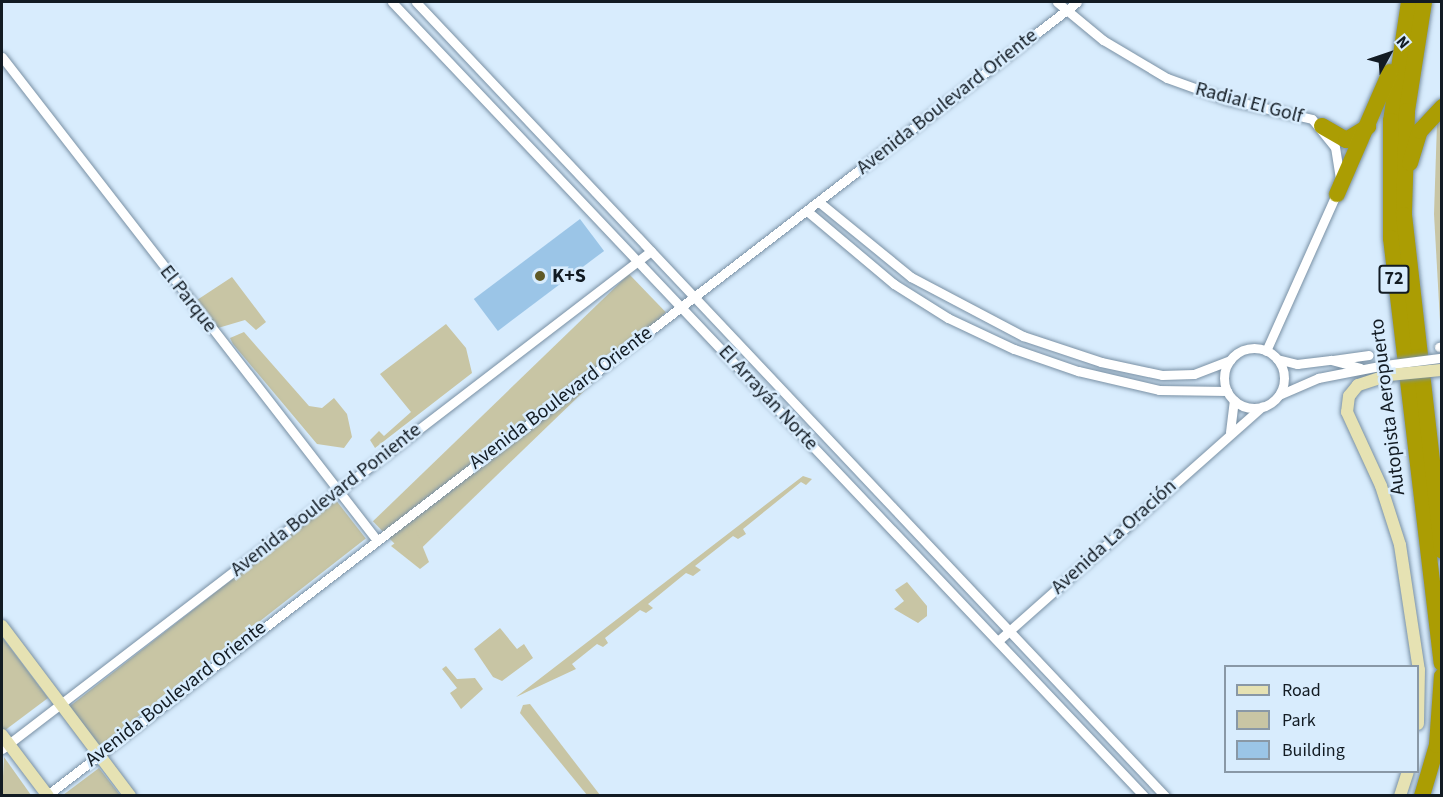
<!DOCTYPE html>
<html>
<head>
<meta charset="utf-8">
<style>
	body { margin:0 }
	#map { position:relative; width:1443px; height:797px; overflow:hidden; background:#d8ecfd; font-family:"Source Sans 3",sans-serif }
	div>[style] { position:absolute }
	.green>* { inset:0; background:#c8c5a4; transform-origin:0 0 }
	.building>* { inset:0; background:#9bc5e7; transform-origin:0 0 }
	.roads { filter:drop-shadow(0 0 2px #7990a4) drop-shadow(0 0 2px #7990a4) }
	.street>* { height:9px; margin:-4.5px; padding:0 4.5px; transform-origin:4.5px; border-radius:4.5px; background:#fff }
	.street>.ring { margin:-4.5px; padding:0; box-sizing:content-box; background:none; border:9px solid #fff; border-radius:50% }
	.secondary>* { height:12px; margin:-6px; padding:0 6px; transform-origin:6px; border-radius:6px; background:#e6e2b3 }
	.highway>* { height:16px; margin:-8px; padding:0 8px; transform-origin:8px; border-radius:8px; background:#ab9d03 }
	.bridges { filter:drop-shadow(0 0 2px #7990a4) drop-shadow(0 0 2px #7990a4) }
	.street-bridge>* { height:9px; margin:-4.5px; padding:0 4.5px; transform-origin:4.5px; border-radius:4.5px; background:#fff }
	.secondary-bridge>* { height:12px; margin:-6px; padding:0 6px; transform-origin:6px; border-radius:6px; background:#e6e2b3 }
	.dots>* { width:16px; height:16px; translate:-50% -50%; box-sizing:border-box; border:3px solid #d8ecfd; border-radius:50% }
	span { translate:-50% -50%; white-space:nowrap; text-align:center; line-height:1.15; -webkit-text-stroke:5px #d8ecfd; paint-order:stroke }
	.shield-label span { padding:2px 4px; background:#d8ecfd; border:2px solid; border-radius:4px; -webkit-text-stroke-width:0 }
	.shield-label { font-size:18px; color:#121b23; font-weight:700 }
	.street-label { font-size:20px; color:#121b23 }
	.poi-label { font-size:20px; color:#121b23; font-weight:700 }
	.left { translate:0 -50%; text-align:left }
	.frame { position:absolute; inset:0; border:3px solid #121b23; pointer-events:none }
	.legend { position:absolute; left:1224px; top:665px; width:195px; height:108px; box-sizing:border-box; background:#d8ecfd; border:2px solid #8998a6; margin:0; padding:8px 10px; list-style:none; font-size:18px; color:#121b23 }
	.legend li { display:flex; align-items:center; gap:12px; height:30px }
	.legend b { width:30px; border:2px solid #8998a6 }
	.north { position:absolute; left:1359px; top:24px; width:60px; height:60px; -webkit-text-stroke:4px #d8ecfd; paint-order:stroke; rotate:50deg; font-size:16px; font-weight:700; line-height:24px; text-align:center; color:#121b23 }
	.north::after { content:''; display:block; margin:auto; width:21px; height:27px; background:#121b23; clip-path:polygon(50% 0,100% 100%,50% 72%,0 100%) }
</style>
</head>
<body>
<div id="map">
	<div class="green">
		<div style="clip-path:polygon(1441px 119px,1441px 339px,1434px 214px,1437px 123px)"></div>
		<div style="left:629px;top:274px;width:53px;height:356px;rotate:46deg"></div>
		<div style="clip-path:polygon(232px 277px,266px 322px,256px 330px,245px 320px,218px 328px,197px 300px)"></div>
		<div style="clip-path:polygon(446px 324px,466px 348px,472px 373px,375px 448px,370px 440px,379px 431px,384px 436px,411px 412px,380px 374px)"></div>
		<div style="clip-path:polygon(244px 332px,309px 406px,322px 408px,334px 398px,347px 414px,352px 437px,344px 448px,317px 444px,233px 344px,230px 338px)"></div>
		<div style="clip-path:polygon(803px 476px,812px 479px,806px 485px,801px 482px,743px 529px,746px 534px,738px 539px,733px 536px,695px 566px,701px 570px,693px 576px,686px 573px,648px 604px,653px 608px,646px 613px,640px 610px,605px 638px,608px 643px,603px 647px,597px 644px,572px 664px,576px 669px,516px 697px)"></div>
		<div style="left:335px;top:499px;width:50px;height:337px;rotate:52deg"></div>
		<div style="clip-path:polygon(415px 528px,429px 562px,420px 569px,391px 546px)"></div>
		<div style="clip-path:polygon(907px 582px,927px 606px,927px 616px,918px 623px,894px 609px,904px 601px,895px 590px)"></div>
		<div style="clip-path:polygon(500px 628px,517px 649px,524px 644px,533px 658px,502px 681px,493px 677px,474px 649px)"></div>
		<div style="clip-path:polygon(2px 637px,48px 698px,4px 731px,2px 727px)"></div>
		<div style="clip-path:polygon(446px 666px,457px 679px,475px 678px,483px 689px,461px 709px,450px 693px,457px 688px,442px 669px)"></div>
		<div style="clip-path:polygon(530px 704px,600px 795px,587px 795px,520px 713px,523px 705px)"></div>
		<div style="clip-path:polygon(4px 757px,31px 795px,2px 795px)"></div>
		<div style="clip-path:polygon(99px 768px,120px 795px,63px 795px)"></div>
	</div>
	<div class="building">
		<div style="left:580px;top:219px;width:40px;height:133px;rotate:53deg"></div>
	</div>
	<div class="roads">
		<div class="street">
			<div style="left:392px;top:2px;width:1094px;rotate:46.56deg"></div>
			<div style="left:416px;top:2px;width:1092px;rotate:46.67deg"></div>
			<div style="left:1057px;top:2px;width:60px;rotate:39.6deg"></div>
			<div style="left:1103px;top:40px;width:74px;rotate:30.7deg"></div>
			<div style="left:1167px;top:78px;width:62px;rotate:19.9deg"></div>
			<div style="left:1225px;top:99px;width:89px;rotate:12.9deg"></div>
			<div style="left:1312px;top:119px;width:36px;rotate:51deg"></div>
			<div style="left:1335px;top:147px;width:31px;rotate:81deg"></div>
			<div style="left:2px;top:57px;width:610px;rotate:52.19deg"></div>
			<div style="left:819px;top:202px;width:119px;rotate:39.2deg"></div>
			<div style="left:911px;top:277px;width:127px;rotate:27.8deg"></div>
			<div style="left:1023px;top:336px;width:82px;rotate:18.4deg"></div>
			<div style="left:1101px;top:362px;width:62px;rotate:12deg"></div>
			<div style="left:1162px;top:375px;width:32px;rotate:-2deg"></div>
			<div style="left:1194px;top:374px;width:39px;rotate:-21deg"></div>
			<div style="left:807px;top:211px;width:114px;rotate:40deg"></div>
			<div style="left:894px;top:284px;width:64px;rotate:32.2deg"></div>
			<div style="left:948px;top:318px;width:73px;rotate:25.2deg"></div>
			<div style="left:1014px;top:349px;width:68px;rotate:19deg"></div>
			<div style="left:1078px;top:371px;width:83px;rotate:13.2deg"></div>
			<div style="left:1159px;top:390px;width:68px;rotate:0.8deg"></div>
			<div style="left:1439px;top:347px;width:3px;rotate:-18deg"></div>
			<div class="ring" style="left:1224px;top:348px;width:51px;height:51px"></div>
			<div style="left:1266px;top:351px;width:174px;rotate:-65.9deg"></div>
			<div style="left:1277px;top:359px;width:21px;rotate:14deg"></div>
			<div style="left:1297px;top:364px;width:34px;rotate:-7deg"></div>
			<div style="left:1331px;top:360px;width:30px;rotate:15deg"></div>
			<div style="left:1333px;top:360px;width:36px;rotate:-8deg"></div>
			<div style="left:1279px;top:395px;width:43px;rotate:-23.6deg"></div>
			<div style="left:1318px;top:378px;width:68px;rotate:-11deg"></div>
			<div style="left:1230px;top:432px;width:32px;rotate:-83deg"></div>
			<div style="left:998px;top:641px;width:353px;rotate:-41.6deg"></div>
			<div style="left:2px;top:749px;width:818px;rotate:-37.5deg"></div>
			<div style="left:46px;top:796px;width:1301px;rotate:-37.6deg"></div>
		</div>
		<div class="secondary">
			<div style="left:1389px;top:375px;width:33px;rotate:162deg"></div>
			<div style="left:1358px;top:385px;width:14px;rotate:129deg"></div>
			<div style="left:1349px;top:396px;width:16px;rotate:97deg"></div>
			<div style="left:1347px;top:412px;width:81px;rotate:65.3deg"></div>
			<div style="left:1381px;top:486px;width:62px;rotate:72.1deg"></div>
			<div style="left:1400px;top:545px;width:126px;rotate:81.4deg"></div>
			<div style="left:1419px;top:670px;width:54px;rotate:91.1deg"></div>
			<div style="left:2px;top:626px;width:213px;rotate:53deg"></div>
			<div style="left:2px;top:735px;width:76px;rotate:53deg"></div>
			<div style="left:1400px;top:796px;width:25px;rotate:-72deg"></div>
		</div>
		<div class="highway">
			<div style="left:1409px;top:2px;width:120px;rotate:98.6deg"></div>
			<div style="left:1391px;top:121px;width:117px;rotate:90deg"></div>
			<div style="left:1391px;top:238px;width:428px;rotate:83.2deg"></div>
			<div style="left:1424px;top:2px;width:110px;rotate:98.9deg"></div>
			<div style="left:1407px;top:111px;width:104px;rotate:91.7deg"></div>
			<div style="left:1404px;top:215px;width:338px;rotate:83.5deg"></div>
			<div style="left:1322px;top:126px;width:28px;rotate:30deg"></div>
			<div style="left:1346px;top:140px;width:26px;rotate:-31deg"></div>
			<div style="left:1410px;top:163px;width:34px;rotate:-73deg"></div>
			<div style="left:1420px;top:131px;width:33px;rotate:-47deg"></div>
			<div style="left:1337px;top:194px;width:133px;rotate:-66.5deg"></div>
			<div style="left:1422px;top:796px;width:53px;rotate:-73.6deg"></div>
			<div style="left:1437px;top:745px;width:69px;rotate:-85.9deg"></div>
		</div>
	</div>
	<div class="bridges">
		<div class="street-bridge">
			<div style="left:1385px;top:365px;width:55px;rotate:-7.3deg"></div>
		</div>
		<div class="secondary-bridge">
			<div style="left:1389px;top:375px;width:52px;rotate:-5.5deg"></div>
		</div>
	</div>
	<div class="dots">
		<div style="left:540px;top:276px;background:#5f5925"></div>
	</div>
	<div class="shield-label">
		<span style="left:1394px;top:279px">72</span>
	</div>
	<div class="street-label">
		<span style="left:947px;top:102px;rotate:-38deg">Avenida Boulevard Oriente</span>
		<span style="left:1249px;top:103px;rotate:15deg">Radial El Golf</span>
		<span style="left:188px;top:299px;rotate:52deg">El Parque</span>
		<span style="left:561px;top:398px;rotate:-37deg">Avenida Boulevard Oriente</span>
		<span style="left:768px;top:398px;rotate:47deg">El Arrayán Norte</span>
		<span style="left:1388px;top:407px;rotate:-97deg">Autopista Aeropuerto</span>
		<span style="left:326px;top:500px;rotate:-38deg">Avenida Boulevard Poniente</span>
		<span style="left:1114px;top:537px;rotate:-42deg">Avenida La Oración</span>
		<span style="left:176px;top:694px;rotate:-38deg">Avenida Boulevard Oriente</span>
	</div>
	<div class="poi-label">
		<span class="left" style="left:552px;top:276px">K+S</span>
	</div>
	<div class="frame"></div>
	<ul class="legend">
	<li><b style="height:8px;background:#e6e2b3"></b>Road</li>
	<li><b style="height:16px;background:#c8c5a4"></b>Park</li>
	<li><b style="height:16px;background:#9bc5e7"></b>Building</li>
	</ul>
	<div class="north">N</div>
</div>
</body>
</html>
